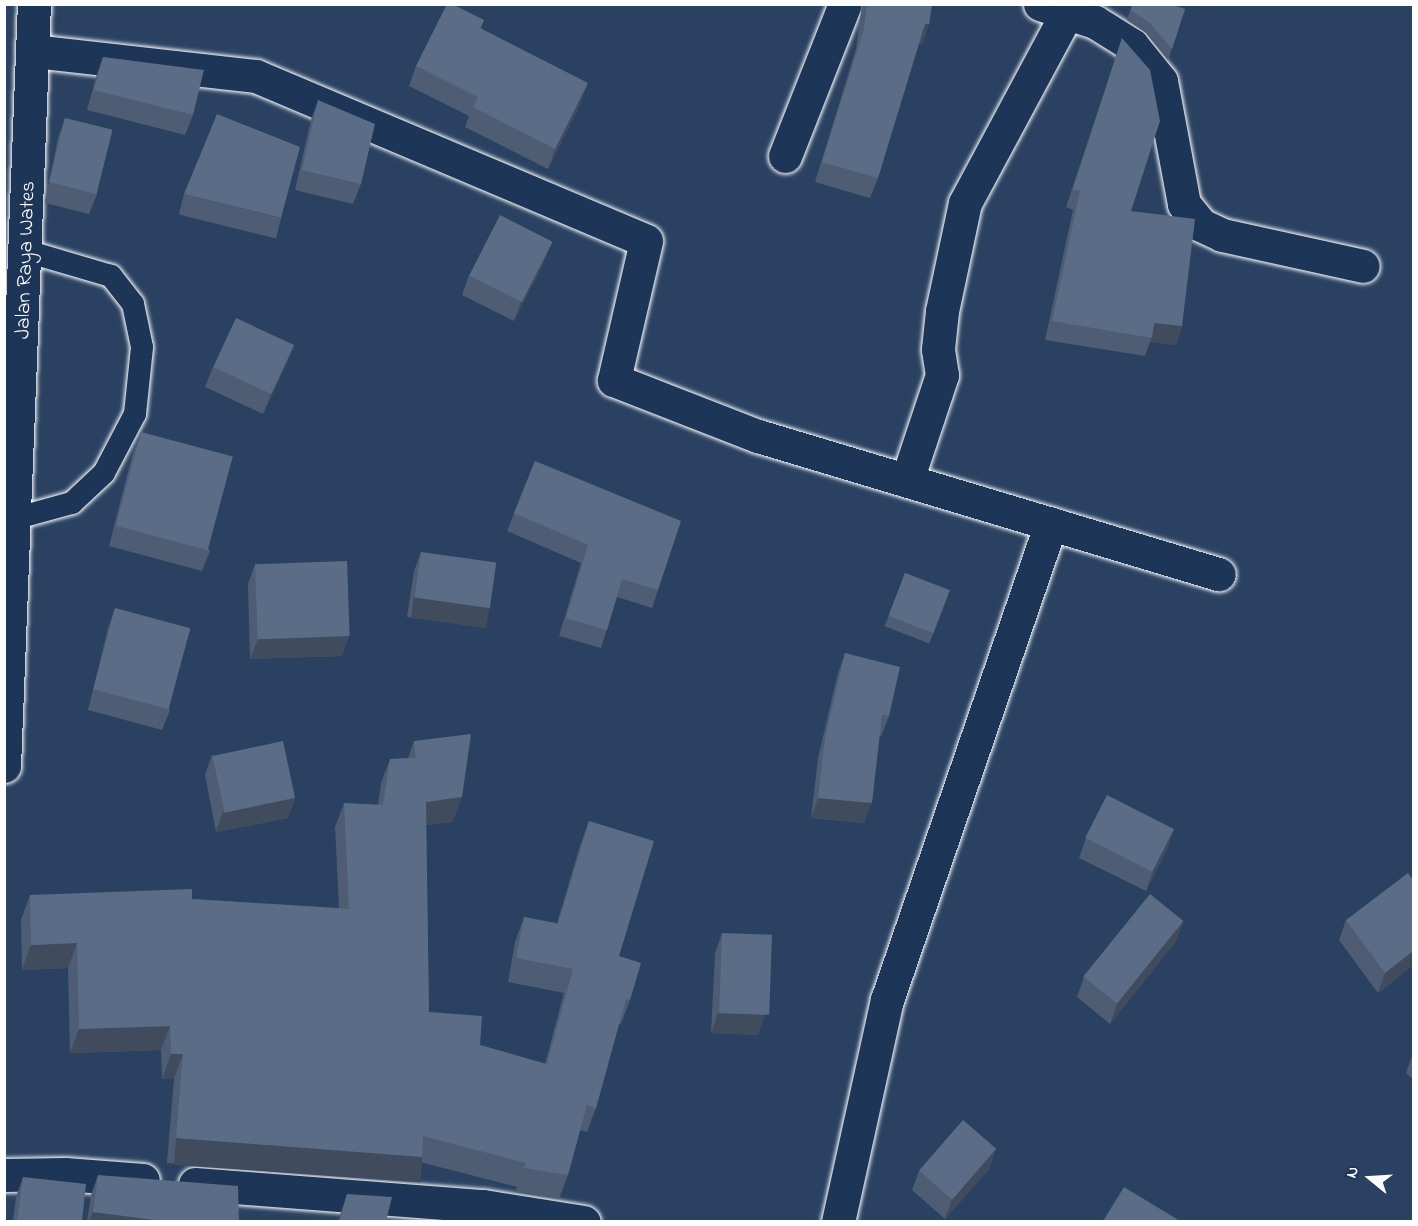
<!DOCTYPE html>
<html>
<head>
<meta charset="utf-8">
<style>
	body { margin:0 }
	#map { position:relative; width:1418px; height:1226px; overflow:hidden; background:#2a4161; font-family:"Indie Flower",sans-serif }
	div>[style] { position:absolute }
	.roads { filter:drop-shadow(0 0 2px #fff) drop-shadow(0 0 2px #fff) }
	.service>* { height:22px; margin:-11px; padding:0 11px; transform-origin:11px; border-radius:11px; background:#1d3557 }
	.minor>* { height:33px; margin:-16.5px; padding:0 16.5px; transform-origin:16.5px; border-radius:16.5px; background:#1d3557 }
	.trunk>* { height:33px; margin:-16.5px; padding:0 16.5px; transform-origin:16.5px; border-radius:16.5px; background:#1d3557 }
	.wall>* { inset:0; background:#4e5d73; transform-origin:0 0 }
	.shaded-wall>* { inset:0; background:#404c5e; transform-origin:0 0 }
	.building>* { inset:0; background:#5b6c86; transform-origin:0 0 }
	span { translate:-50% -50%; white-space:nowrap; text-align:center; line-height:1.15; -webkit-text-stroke:5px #1d3557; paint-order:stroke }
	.street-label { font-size:21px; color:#fff }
	.frame { position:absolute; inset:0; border:6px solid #fff; pointer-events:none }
	.north { position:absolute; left:1340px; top:1148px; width:60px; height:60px; -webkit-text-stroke:4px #1d3557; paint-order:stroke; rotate:288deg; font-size:16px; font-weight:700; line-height:24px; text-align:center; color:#fff }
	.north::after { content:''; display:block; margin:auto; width:21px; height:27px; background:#fff; clip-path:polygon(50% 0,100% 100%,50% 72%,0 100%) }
</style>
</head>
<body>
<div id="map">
	<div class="roads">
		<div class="service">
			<div style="left:17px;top:518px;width:57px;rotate:-15.3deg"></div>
			<div style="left:72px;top:503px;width:44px;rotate:-43.2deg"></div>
			<div style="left:104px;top:473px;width:67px;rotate:-62.3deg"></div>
			<div style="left:135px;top:414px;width:67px;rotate:-84deg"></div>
			<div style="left:142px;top:347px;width:44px;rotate:-101.8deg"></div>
			<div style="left:133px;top:304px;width:36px;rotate:-128deg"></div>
			<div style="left:111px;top:276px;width:89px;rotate:-163.6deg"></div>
		</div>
		<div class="minor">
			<div style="left:1040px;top:4px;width:58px;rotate:18.1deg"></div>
			<div style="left:1095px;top:22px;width:44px;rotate:31.9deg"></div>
			<div style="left:1132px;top:45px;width:46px;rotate:51.1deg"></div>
			<div style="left:1161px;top:81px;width:125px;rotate:79.4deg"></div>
			<div style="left:1184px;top:204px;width:27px;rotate:51deg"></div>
			<div style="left:1201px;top:225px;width:23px;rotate:25deg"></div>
			<div style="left:1222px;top:235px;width:144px;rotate:12.4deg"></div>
			<div style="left:33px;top:51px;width:224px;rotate:6.4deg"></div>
			<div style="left:256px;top:76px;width:423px;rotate:22.9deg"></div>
			<div style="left:646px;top:241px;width:143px;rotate:103deg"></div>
			<div style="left:614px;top:380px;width:155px;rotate:21.3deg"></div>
			<div style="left:758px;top:436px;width:481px;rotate:16.7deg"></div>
			<div style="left:785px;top:156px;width:163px;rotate:-68.5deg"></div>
			<div style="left:907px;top:480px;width:111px;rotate:-71.6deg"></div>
			<div style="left:942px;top:375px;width:26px;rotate:-99deg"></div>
			<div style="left:938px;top:349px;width:38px;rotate:-84deg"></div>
			<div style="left:942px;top:311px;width:110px;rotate:-78deg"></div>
			<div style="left:965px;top:203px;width:216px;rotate:-61.8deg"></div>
			<div style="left:4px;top:1175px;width:61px;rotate:-0.9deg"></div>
			<div style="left:65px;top:1174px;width:78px;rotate:4.4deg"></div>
			<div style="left:195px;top:1184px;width:289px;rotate:4.4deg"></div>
			<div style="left:483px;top:1206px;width:102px;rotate:9deg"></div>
			<div style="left:838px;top:1222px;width:227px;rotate:-77.6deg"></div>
			<div style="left:887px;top:1000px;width:504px;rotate:-71.03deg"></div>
		</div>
		<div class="trunk">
			<div style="left:4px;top:766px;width:763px;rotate:-87.75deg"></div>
		</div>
	</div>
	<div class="wall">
		<div style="clip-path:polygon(862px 4px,932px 4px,929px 24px,922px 44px,918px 44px,878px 178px,870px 198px,815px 182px,856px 49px)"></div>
		<div style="clip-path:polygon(1132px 4px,1185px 9px,1168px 60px,1146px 33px,1127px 20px)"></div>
		<div style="clip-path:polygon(484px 20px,481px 28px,581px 103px,548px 169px,465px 127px,469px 116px,409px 86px,416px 66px)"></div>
		<div style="clip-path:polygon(1122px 38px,1131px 211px,1182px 326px,1176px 345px,1150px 342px,1145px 356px,1045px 340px,1073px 210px,1066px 207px)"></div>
		<div style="clip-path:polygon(103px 57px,193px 115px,185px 135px,87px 110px,96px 77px)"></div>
		<div style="clip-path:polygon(318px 100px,361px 184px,353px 204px,295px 190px,311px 120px)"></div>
		<div style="clip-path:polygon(65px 118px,97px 194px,89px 214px,45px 203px,58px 138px)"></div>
		<div style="left:184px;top:194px;width:100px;height:21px;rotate:14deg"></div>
		<div style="clip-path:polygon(544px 262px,514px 321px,462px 295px,469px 275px)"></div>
		<div style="clip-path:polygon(294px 345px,286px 365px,263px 414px,205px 387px,213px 367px)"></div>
		<div style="clip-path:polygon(141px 432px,210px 551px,202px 571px,109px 546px,133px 452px)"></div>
		<div style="clip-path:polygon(535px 461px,658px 590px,652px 608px,617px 597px,601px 648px,559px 636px,581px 563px,507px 531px)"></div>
		<div style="clip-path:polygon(421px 552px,482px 627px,407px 617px,414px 571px)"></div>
		<div style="clip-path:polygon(255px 564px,349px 636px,342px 656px,250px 659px,248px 584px)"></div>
		<div style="left:905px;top:573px;width:48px;height:57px;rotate:21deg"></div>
		<div style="clip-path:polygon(115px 608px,170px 710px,162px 730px,88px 710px,108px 628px)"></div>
		<div style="clip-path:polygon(845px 653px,889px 716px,881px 736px,879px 736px,864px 823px,811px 818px,818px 758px,838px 673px)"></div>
		<div style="clip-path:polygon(414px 741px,453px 822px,426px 825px,429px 1012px,480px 1045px,545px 1064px,564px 993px,508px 982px,515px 942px,524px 917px,557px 923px,580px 846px,589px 821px,619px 956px,630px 1000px,621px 1024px,619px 1024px,596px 1108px,587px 1132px,580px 1130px,568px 1175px,559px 1199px,515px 1192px,517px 1187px,420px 1162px,413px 1182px,167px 1163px,174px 1078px,162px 1079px,161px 1050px,70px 1053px,68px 968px,22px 970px,21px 920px,30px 895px,192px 899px,339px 908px,335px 827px,344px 803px,378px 805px,381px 783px,390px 759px,408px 758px)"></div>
		<div style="clip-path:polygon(212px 755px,295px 798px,288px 818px,216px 832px,205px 775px)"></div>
		<div style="clip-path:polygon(1174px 829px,1167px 849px,1146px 891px,1079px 858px,1086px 838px)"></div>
		<div style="clip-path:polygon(1413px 880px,1413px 965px,1378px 993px,1339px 940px,1346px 920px)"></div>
		<div style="clip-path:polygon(1183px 921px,1176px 941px,1110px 1024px,1077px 997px,1084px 977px)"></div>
		<div style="clip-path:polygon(722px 933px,765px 1015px,758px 1035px,711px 1033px,715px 953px)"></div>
		<div style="clip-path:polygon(1413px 1053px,1413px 1079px,1406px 1073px)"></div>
		<div style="clip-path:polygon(996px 1149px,989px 1169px,945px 1219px,912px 1190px,919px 1171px)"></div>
		<div style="clip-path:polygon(98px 1175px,239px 1221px,87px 1221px,91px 1195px)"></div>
		<div style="clip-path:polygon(23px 1177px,82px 1221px,13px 1221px,16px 1197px)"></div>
		<div style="clip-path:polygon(347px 1194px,386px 1221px,338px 1221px)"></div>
	</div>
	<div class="shaded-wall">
		<div style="clip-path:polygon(925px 24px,929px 24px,922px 44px,917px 44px)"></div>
		<div style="clip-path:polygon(588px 83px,581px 103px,548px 169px,555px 149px)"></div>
		<div style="clip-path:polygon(552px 242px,544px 262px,514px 321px,521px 301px)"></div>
		<div style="clip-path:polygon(1154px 323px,1182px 326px,1176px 345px,1150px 342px)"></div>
		<div style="clip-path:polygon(294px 345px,286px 365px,263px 414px,271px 394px)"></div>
		<div style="left:414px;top:597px;width:76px;height:21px;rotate:8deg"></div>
		<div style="clip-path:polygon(349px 636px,342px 656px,250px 659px,258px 639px)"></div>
		<div style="clip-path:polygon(462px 797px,453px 822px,417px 826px,426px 802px)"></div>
		<div style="clip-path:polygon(295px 798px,288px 818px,216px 832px,223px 812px)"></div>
		<div style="clip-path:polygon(818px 798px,872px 803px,864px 823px,811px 818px)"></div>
		<div style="clip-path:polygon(1174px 829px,1167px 849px,1146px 891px,1153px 871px)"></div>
		<div style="clip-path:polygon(1183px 921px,1176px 941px,1110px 1024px,1117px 1004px)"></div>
		<div style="clip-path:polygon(77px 943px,68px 968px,22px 970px,31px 945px)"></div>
		<div style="clip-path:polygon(1413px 951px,1413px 965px,1378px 993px,1385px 973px)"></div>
		<div style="clip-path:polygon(718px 1013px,765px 1015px,758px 1035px,711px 1033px)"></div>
		<div style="clip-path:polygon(170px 1026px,161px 1050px,70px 1053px,79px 1029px)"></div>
		<div style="clip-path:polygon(171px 1054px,183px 1054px,174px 1078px,162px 1079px)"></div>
		<div style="left:176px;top:1138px;width:247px;height:27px;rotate:4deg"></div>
		<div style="clip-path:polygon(996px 1149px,989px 1169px,945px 1219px,952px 1199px)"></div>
		<div style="clip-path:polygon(93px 1212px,163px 1221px,89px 1221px)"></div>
	</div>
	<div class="building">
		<div style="clip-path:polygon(447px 4px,452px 4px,484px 20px,480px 28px,588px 83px,555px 149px,473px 107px,478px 97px,416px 66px)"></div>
		<div style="clip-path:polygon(867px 4px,932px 4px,929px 24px,925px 24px,878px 178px,822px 162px,864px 29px)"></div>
		<div style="clip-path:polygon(1133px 4px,1170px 4px,1185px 9px,1172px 49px,1150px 23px,1131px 10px)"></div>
		<div style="clip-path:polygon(1122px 38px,1150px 70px,1160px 121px,1131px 211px,1195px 219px,1182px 326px,1154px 323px,1152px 338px,1052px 321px,1080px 191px,1073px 189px)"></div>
		<div style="clip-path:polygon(103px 57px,204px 70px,193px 115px,94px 90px)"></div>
		<div style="clip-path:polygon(318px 100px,375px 124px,361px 184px,302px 170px)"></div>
		<div style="clip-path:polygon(217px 114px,300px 147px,281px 218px,184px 194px)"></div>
		<div style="left:65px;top:118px;width:49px;height:66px;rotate:14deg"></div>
		<div style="left:500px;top:215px;width:59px;height:68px;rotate:27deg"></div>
		<div style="left:236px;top:318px;width:64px;height:54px;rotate:25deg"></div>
		<div style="left:141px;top:432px;width:95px;height:97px;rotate:15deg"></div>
		<div style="clip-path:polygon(535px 461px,681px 521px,658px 590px,622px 579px,607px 630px,566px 618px,588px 545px,514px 513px)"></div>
		<div style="left:421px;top:552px;width:76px;height:46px;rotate:8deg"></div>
		<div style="left:347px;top:561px;width:75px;height:92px;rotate:88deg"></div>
		<div style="left:905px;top:573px;width:48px;height:46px;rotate:21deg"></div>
		<div style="left:115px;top:608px;width:78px;height:84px;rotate:15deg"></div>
		<div style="clip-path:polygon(845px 653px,900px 667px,889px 716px,882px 715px,872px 803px,818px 798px,825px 738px)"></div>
		<div style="clip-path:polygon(471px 734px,462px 797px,426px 802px,429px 1012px,482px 1016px,480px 1045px,547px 1064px,573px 969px,516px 958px,524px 917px,558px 924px,589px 821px,654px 841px,619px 956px,641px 963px,630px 1000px,626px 999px,596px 1108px,587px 1105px,568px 1175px,524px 1168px,526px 1163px,423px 1136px,422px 1157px,176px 1138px,183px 1054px,171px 1054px,170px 1026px,79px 1029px,77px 943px,31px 945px,30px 895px,192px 889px,192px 899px,349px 909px,344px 803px,383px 805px,390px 759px,416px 758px,414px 741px)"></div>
		<div style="left:283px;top:741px;width:58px;height:72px;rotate:78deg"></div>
		<div style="left:1107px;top:795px;width:75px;height:48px;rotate:27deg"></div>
		<div style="clip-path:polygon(1408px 873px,1413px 880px,1413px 951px,1385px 973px,1346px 920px)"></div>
		<div style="left:1150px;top:894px;width:43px;height:106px;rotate:39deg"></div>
		<div style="left:722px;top:933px;width:50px;height:80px;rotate:2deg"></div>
		<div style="left:963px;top:1120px;width:44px;height:67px;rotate:41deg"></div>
		<div style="clip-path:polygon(98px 1175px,238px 1186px,239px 1221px,163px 1221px,93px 1212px)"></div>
		<div style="clip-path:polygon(23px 1177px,86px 1184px,82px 1221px,17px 1221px)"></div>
		<div style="clip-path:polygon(1124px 1187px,1180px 1221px,1103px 1221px)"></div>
		<div style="clip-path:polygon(347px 1194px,392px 1197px,386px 1221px,340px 1221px)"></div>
	</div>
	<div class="street-label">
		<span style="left:26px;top:260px;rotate:-88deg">Jalan Raya Wates</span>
	</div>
	<div class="frame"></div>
	<div class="north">N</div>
</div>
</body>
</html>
